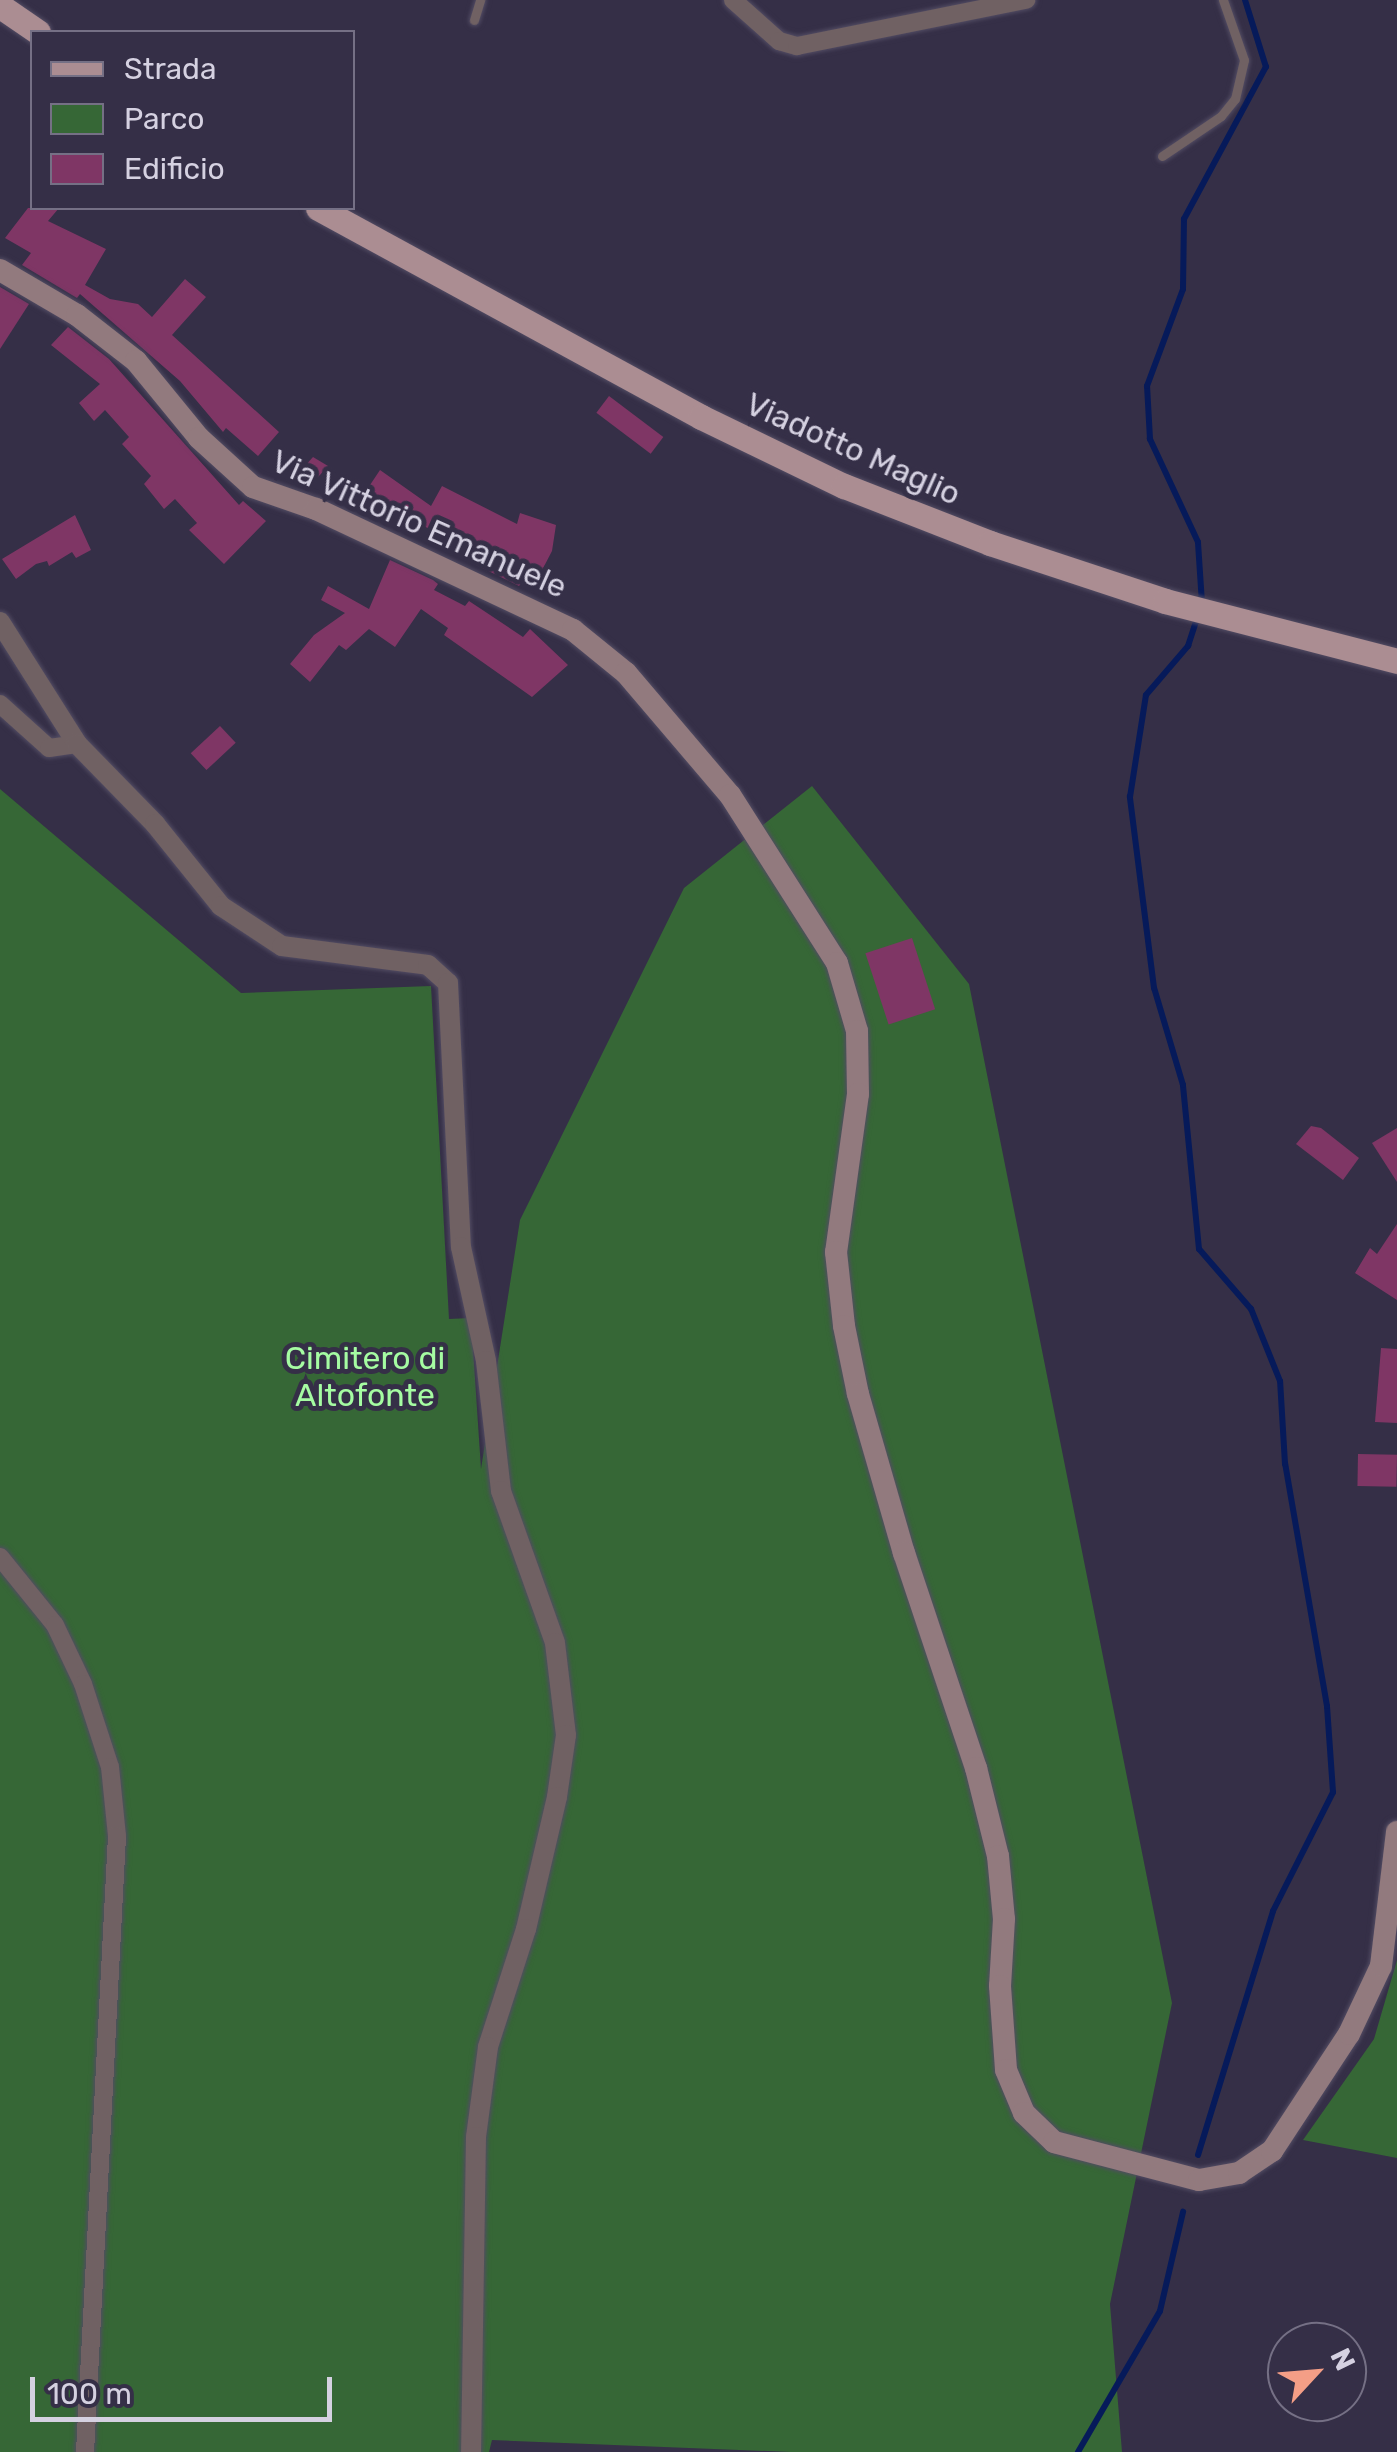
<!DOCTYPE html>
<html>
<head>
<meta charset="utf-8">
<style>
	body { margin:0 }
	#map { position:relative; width:1397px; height:2452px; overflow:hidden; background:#352f47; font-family:Rubik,sans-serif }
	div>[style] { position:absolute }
	.green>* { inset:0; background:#366736 }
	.stream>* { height:6px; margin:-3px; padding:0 3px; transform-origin:3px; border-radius:3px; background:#061a5a }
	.building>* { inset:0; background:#7f3665; transform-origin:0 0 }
	.roads { filter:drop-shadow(0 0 2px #524c63) drop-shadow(0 0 2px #524c63) }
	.service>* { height:9px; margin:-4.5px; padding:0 4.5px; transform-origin:4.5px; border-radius:4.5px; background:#706163 }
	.minor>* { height:18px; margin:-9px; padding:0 9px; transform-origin:9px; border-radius:9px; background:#706163 }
	.tertiary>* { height:20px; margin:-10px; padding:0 10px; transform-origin:10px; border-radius:10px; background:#706163 }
	.secondary>* { height:22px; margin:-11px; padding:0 11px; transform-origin:11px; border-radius:11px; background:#927a7e }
	.primary>* { height:25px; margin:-12.5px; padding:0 12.5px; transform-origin:12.5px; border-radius:12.5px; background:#ab8d92 }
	span { translate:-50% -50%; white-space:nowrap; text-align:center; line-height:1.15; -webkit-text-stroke:10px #352f47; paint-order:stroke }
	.street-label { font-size:32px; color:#d5d1e1 }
	.park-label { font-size:32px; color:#a5fca2 }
	.legend { position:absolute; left:30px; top:30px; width:325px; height:180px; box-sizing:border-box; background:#352f47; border:2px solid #757085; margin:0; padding:12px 18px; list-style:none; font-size:30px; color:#d5d1e1 }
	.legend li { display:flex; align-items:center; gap:20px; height:50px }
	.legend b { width:50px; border:2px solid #757085 }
	.north { position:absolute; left:1267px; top:2322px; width:100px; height:100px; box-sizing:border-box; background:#352f47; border:2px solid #757085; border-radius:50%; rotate:64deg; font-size:28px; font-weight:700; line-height:40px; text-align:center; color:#d5d1e1 }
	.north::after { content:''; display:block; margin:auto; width:35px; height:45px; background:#f49e86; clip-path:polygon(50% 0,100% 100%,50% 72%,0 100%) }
	.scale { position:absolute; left:30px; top:2377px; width:302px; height:45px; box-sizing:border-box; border:5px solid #d5d1e1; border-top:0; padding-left:12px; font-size:30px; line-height:35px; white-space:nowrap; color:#d5d1e1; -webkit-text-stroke:8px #352f47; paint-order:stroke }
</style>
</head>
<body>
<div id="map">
	<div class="green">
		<div style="clip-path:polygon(812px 786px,969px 984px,1172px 2003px,1110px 2304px,1122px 2452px,791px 2452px,492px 2440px,489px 2452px,0 2452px,0 789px,241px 993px,431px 986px,449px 1319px,471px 1318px,481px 1469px,520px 1220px,684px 888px)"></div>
		<div style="clip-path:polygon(1397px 1960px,1397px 2158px,1303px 2140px,1374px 2039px)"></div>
	</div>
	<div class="stream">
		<div style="left:1202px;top:603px;width:61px;rotate:-93.8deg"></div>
		<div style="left:1198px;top:542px;width:114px;rotate:-115deg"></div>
		<div style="left:1150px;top:439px;width:53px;rotate:-93.2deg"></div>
		<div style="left:1147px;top:386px;width:103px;rotate:-69.6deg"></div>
		<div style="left:1183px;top:289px;width:70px;rotate:-89.2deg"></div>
		<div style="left:1184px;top:219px;width:173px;rotate:-61.7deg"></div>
		<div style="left:1266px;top:67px;width:70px;rotate:-107.4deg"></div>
		<div style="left:1198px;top:2155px;width:255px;rotate:-72.9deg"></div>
		<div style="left:1273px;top:1911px;width:133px;rotate:-63.2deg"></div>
		<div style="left:1333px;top:1792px;width:86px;rotate:-94deg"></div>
		<div style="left:1327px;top:1706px;width:246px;rotate:-99.8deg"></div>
		<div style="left:1285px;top:1464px;width:83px;rotate:-93.4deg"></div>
		<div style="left:1280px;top:1381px;width:78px;rotate:-111.9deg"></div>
		<div style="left:1251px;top:1309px;width:79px;rotate:-130.9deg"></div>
		<div style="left:1199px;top:1249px;width:165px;rotate:-95.6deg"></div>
		<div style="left:1183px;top:1085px;width:101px;rotate:-106.6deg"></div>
		<div style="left:1154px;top:988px;width:193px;rotate:-97.2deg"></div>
		<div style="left:1130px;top:797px;width:103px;rotate:-81.1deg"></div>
		<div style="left:1146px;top:695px;width:65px;rotate:-49.4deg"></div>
		<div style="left:1188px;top:646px;width:33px;rotate:-72deg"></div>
		<div style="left:1078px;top:2452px;width:163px;rotate:-59.8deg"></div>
		<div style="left:1160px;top:2311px;width:102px;rotate:-76.9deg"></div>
	</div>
	<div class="building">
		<div style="clip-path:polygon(28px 208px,59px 208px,48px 221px,106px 249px,85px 285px,110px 299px,138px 304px,152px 317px,185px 279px,206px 297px,172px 335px,279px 432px,258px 456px,226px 428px,223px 432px,180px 381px,80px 294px,77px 298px,22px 265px,31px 253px,5px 238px)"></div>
		<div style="clip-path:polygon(0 287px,29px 304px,0 349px)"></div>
		<div style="clip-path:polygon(68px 327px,109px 359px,239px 505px,243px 501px,266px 521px,224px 564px,189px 530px,197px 523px,175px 499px,164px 509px,144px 484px,151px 476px,122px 444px,129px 437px,105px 410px,94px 421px,79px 403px,100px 384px,51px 345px)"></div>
		<div style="left:609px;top:396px;width:68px;height:21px;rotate:37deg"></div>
		<div style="clip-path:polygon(313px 457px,328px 466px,311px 485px,294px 478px)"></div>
		<div style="clip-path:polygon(380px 470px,431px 506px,442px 486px,517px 524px,520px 513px,556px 525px,552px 551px,538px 578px,527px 575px,519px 586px,472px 563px,481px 554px,403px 516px,396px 526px,360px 500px)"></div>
		<div style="clip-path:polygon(75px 515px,91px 550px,76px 558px,72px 552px,49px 566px,47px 561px,36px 564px,16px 579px,2px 559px)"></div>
		<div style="clip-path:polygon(390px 560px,433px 580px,438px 584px,434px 590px,465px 606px,469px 601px,523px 637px,530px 629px,568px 665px,532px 697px,444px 635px,448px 628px,421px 609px,395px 647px,369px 629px,346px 650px,339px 645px,310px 682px,290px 664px,314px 635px,345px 613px,321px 600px,328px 586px,369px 609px)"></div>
		<div style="left:220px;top:726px;width:23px;height:40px;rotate:47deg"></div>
		<div style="left:912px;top:938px;width:75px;height:49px;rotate:72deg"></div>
		<div style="clip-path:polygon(1311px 1126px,1321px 1128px,1359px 1158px,1343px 1180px,1296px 1144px)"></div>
		<div style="clip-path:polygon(1397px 1128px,1397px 1182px,1372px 1143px)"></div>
		<div style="clip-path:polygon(1397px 1224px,1397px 1300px,1355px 1273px,1370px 1248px,1377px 1254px)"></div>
		<div style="clip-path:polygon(1381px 1348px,1397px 1349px,1397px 1423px,1375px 1422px)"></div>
		<div style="left:1358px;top:1454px;width:39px;height:32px;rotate:1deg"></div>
	</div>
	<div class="roads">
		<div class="service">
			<div style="left:474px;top:20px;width:21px;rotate:-73deg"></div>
			<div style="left:1162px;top:156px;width:71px;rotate:-34.1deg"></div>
			<div style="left:1221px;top:116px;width:22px;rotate:-51deg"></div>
			<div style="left:1235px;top:99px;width:40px;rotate:-77deg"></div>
			<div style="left:1244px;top:60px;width:64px;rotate:-109.3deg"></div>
		</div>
		<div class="minor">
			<div style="left:733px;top:0;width:62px;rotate:41.7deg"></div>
			<div style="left:779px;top:41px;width:19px;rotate:16deg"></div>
			<div style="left:797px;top:46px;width:234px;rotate:-11.4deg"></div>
			<div style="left:0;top:704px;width:66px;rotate:41.9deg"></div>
			<div style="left:49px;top:748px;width:28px;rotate:-8deg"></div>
			<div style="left:0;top:1557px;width:87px;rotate:51deg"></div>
			<div style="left:55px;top:1625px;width:65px;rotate:64.6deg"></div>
			<div style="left:83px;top:1684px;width:87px;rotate:72deg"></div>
			<div style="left:110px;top:1767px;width:69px;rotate:84.2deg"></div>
			<div style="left:117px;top:1836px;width:617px;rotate:92.97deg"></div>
		</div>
		<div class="tertiary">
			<div style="left:0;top:622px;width:144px;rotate:57.7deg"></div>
			<div style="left:77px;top:744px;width:112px;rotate:45.7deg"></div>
			<div style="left:155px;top:824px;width:105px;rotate:51.2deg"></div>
			<div style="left:221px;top:906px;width:73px;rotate:33.3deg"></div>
			<div style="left:282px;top:946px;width:147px;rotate:7.4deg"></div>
			<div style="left:428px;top:965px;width:27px;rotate:42deg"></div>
			<div style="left:448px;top:983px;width:264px;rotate:87.2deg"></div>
			<div style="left:461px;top:1247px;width:117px;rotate:77.6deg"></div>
			<div style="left:486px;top:1361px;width:131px;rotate:83.4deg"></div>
			<div style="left:501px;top:1491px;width:161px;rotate:70.4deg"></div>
			<div style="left:555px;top:1643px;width:93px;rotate:83.2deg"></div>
			<div style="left:566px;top:1735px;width:63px;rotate:98.3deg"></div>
			<div style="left:557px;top:1797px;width:136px;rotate:103.2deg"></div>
			<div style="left:526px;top:1929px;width:124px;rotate:107.9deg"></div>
			<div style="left:488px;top:2047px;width:91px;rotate:97.6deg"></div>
			<div style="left:476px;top:2137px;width:315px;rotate:90.9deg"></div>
		</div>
		<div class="secondary">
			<div style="left:0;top:270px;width:89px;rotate:30.3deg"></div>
			<div style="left:77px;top:315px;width:75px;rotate:37.9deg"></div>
			<div style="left:136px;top:361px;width:99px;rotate:50.7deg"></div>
			<div style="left:199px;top:438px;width:73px;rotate:42.2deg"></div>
			<div style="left:253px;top:487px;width:67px;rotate:19.2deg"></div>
			<div style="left:316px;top:509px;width:284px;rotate:25.2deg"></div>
			<div style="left:573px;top:630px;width:68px;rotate:39.1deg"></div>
			<div style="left:626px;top:673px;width:160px;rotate:49.6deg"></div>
			<div style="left:730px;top:795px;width:199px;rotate:57.5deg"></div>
			<div style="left:837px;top:963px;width:71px;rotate:73.6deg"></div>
			<div style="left:857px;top:1031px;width:63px;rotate:89.1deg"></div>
			<div style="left:858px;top:1094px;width:160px;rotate:97.9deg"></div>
			<div style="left:836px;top:1252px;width:74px;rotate:83.8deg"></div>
			<div style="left:844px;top:1326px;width:69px;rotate:78.4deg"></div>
			<div style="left:858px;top:1394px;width:166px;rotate:73.9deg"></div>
			<div style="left:904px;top:1553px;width:227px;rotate:71.5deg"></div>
			<div style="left:976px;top:1768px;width:91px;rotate:76deg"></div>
			<div style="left:998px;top:1856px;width:63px;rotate:84.6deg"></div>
			<div style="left:1004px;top:1919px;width:67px;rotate:93.4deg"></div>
			<div style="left:1000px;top:1986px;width:84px;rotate:85.9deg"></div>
			<div style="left:1006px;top:2070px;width:47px;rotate:67.3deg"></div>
			<div style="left:1024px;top:2113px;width:42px;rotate:44deg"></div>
			<div style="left:1054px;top:2142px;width:150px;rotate:14.7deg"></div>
			<div style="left:1199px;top:2180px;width:41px;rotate:-9.9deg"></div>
			<div style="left:1239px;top:2173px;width:40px;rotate:-34deg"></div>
			<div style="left:1272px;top:2151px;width:140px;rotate:-56.7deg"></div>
			<div style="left:1349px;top:2034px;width:75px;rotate:-64.8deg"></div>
			<div style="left:1381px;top:1966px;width:135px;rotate:-83.2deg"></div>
		</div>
		<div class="primary">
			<div style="left:0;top:6px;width:46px;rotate:34.4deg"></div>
			<div style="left:318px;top:208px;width:436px;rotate:28.6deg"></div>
			<div style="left:701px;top:417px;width:159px;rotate:25.8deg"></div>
			<div style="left:844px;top:486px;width:157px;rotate:21.3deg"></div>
			<div style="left:990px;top:543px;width:184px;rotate:18.3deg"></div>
			<div style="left:1165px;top:601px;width:240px;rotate:14.5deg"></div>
		</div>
	</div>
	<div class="street-label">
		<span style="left:853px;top:449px;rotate:24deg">Viadotto Maglio</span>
		<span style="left:419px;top:524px;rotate:24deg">Via Vittorio Emanuele</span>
	</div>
	<div class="park-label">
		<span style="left:365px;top:1377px">Cimitero di<br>Altofonte</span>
	</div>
	<ul class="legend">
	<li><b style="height:12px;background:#ab8d92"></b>Strada</li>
	<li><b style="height:28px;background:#366736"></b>Parco</li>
	<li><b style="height:28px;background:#7f3665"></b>Edificio</li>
	</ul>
	<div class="north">N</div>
	<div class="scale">100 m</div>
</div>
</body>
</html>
